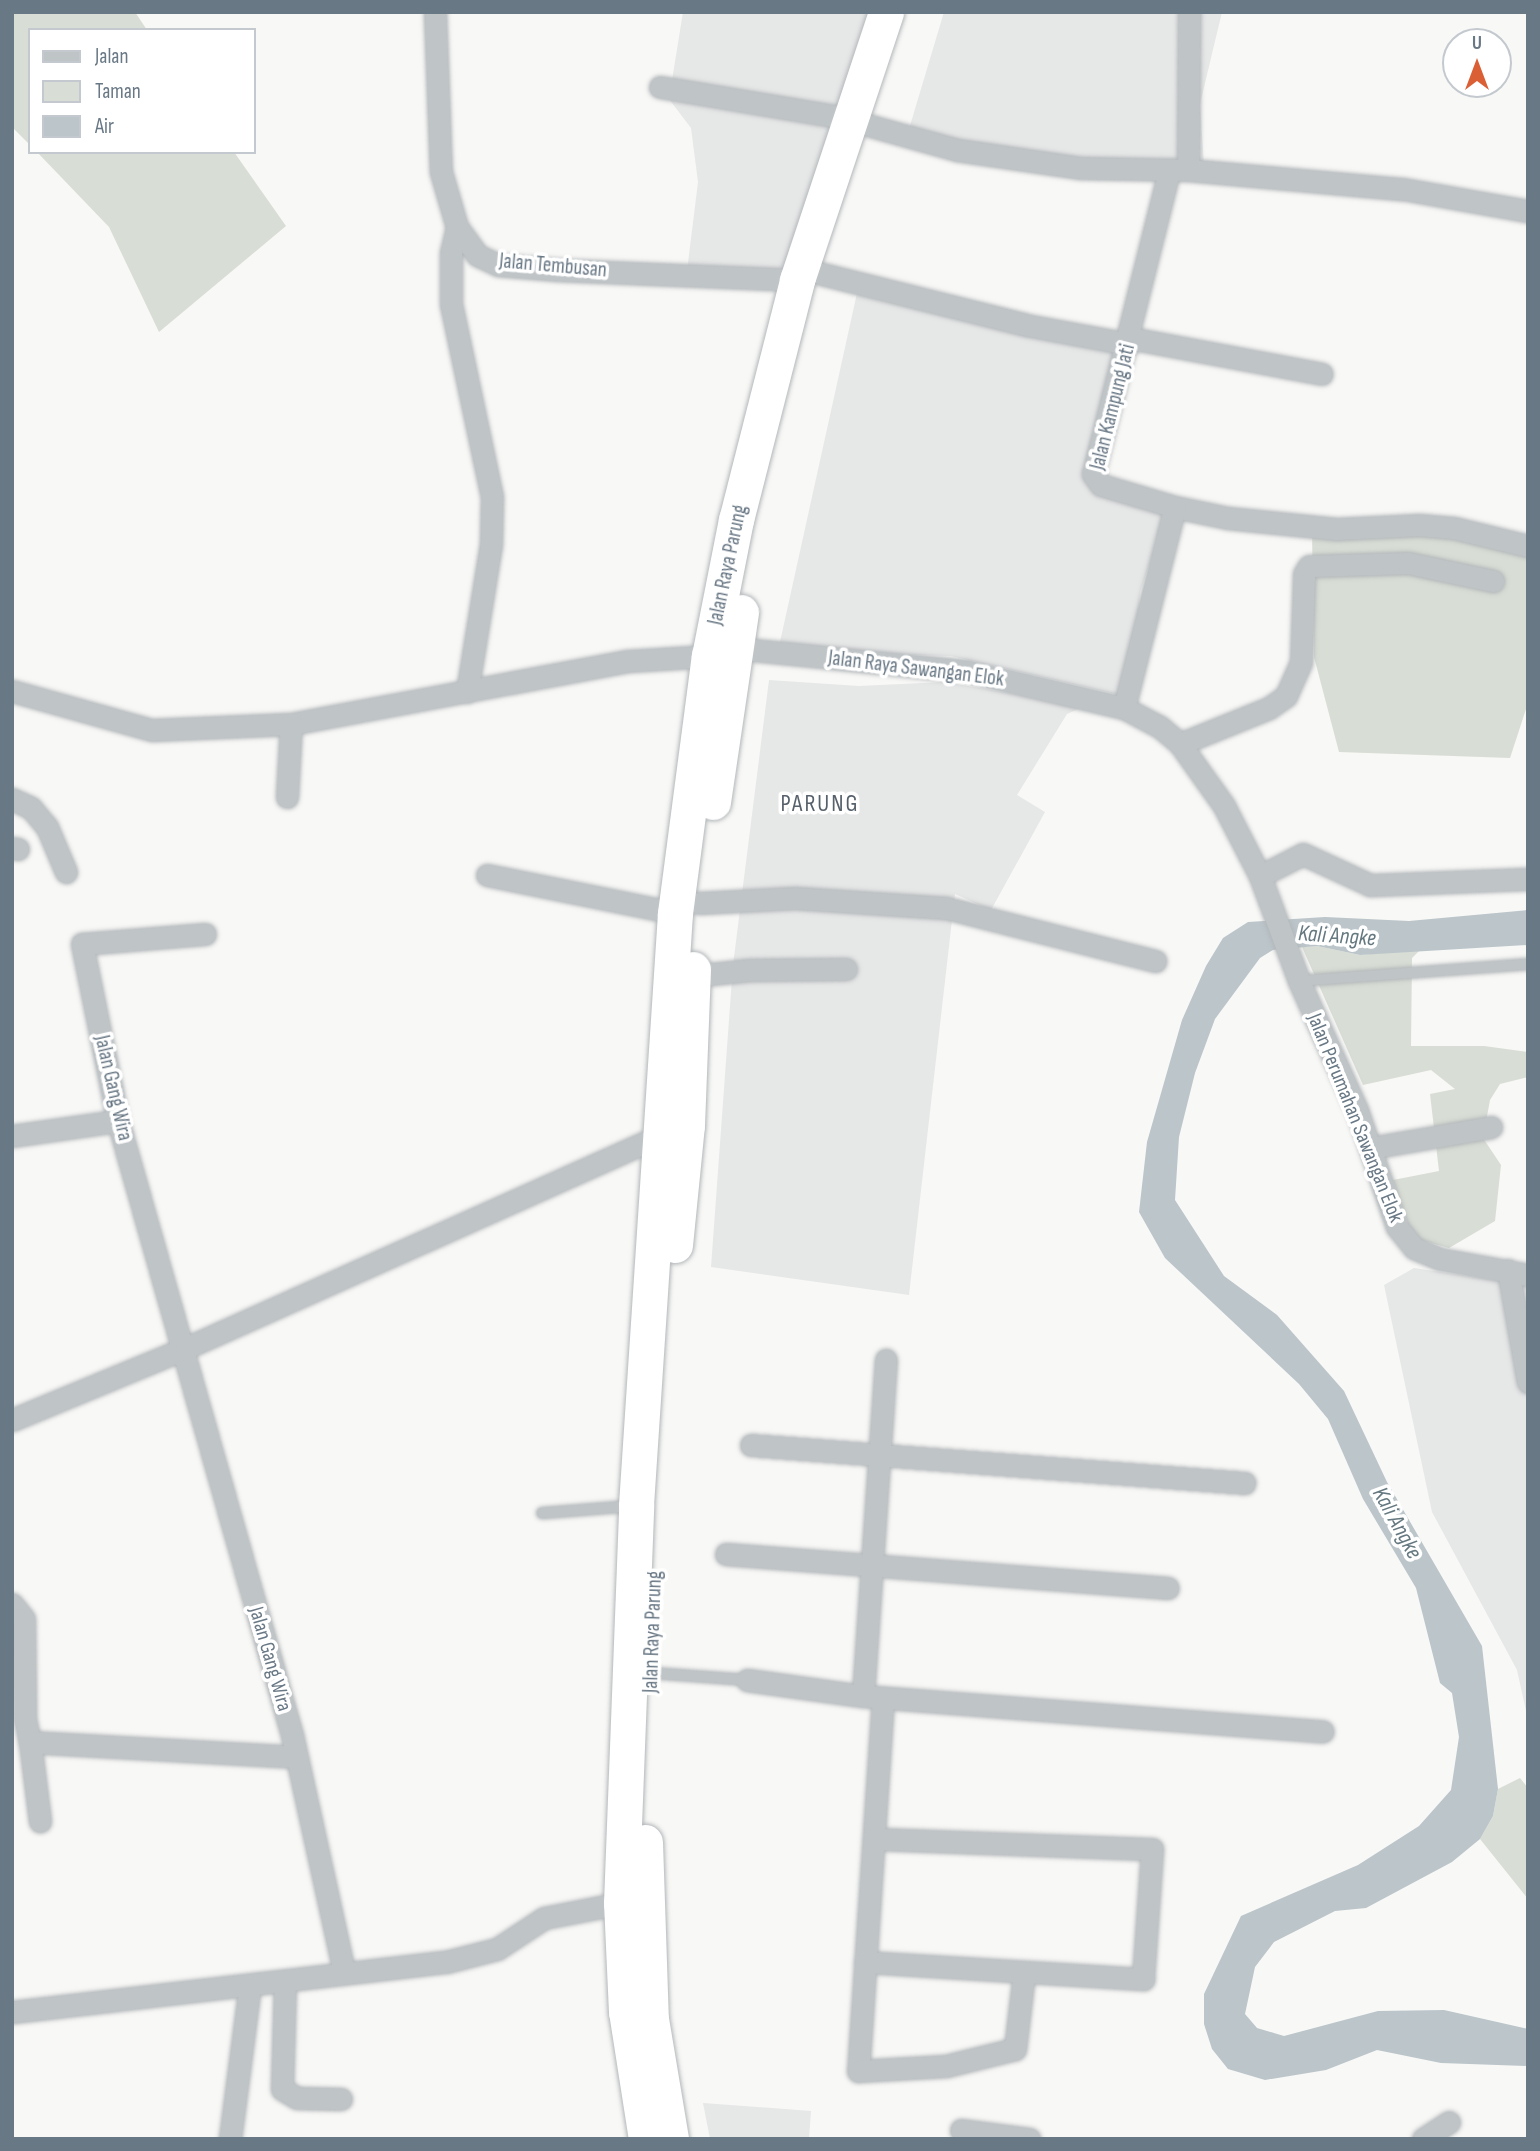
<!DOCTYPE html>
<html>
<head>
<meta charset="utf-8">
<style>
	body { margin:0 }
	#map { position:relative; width:1540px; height:2151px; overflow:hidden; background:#f8f8f6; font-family:"Sofia Sans Condensed",sans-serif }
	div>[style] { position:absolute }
	.built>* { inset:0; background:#e6e7e7 }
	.green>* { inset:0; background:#d8ddd5 }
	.water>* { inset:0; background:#bbc5ca }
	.roads { filter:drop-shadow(0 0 2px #b3b7ba) drop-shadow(0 0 2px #b3b7ba) }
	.service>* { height:10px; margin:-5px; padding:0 5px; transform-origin:5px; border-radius:5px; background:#bfc4c7 }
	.minor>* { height:21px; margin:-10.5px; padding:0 10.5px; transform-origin:10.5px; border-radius:10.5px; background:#bfc4c7 }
	.trunk>* { height:35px; margin:-17.5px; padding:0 17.5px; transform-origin:17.5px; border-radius:17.5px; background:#fff }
	span { translate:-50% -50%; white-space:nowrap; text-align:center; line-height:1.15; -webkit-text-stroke:7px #fff; paint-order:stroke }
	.street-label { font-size:21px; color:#697885 }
	.water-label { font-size:23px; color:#657880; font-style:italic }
	.quarter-label { font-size:24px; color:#57616b; letter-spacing:2px }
	.frame { position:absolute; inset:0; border:14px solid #697885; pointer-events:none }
	.legend { position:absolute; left:28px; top:28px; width:228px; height:126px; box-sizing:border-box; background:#fff; border:2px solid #c3c9ce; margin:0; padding:9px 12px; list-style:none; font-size:21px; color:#697885 }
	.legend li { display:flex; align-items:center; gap:14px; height:35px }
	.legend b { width:35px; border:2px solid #c3c9ce }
	.north { position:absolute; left:1442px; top:28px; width:70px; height:70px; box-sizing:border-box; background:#fff; border:2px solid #c3c9ce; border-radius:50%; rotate:0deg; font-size:19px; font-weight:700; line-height:28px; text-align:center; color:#697885 }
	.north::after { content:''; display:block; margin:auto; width:24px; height:32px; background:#da5f35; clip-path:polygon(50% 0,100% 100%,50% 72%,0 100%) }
</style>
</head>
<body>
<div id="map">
	<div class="built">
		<div style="clip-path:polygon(683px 12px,885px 12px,794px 279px,686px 279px,698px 182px,691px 128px,669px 99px)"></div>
		<div style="clip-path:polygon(944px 12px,1222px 12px,1200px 104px,1204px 165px,1009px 159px,909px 129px)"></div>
		<div style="clip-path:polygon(859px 284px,1122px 347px,1088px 476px,1167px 513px,1140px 592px,1133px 698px,951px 656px,778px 651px)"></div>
		<div style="clip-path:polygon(769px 680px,859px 686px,944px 682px,1085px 706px,1067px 714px,1017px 795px,1045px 812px,991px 910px,955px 894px,909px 1295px,711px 1267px,733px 965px)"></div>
		<div style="clip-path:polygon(1414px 1268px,1528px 1285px,1528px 1720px,1517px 1670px,1432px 1512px,1384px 1285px)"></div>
		<div style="clip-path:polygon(703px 2103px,811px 2111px,809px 2139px,710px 2139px)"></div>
	</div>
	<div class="green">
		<div style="clip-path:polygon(12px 12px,135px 12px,147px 30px,30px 30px,30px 145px,12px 127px)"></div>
		<div style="clip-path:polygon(37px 152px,234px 152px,286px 226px,159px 332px,109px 227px)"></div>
		<div style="clip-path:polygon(1426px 531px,1528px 551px,1528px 703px,1510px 758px,1339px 752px,1314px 657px,1312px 532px)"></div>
		<div style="clip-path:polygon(1317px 946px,1360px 955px,1421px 949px,1412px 958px,1411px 1046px,1484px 1046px,1528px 1052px,1528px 1077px,1500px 1084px,1490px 1100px,1483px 1138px,1501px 1165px,1495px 1221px,1449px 1248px,1413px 1238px,1393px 1180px,1439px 1171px,1430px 1094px,1455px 1089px,1431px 1070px,1363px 1085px,1302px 947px)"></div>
		<div style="clip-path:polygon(1520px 1778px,1528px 1788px,1528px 1899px,1480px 1839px,1493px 1816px,1498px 1789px)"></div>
	</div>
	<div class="water">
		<div style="clip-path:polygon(1528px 910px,1528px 945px,1360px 955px,1317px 946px,1273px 950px,1260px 958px,1215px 1019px,1195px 1073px,1179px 1137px,1175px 1200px,1224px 1276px,1277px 1315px,1344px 1391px,1387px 1482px,1482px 1646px,1498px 1789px,1493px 1816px,1480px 1839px,1452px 1862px,1366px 1908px,1335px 1911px,1274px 1942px,1255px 1967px,1245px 2014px,1257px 2028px,1284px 2036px,1378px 2011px,1444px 2010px,1528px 2029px,1528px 2066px,1441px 2063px,1377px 2050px,1326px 2070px,1265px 2080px,1228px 2069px,1212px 2049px,1204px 2024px,1204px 1994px,1241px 1916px,1358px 1865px,1419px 1826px,1451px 1790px,1459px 1737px,1452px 1693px,1440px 1683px,1416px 1588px,1363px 1499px,1328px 1419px,1299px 1384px,1165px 1258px,1139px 1212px,1147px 1142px,1182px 1020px,1206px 966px,1223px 938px,1248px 922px,1325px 917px,1409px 921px)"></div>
	</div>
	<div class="roads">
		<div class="service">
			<div style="left:1299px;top:981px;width:230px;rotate:-4.2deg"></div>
			<div style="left:542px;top:1513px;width:88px;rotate:-4.5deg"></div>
			<div style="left:652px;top:1673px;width:95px;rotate:4.2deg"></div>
		</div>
		<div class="minor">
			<div style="left:435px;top:12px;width:160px;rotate:87.9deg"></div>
			<div style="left:441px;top:172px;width:57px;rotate:73.8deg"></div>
			<div style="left:457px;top:227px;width:34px;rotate:54deg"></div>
			<div style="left:477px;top:255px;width:23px;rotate:25deg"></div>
			<div style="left:498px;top:265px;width:61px;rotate:4.7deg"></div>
			<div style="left:559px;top:270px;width:238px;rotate:2.4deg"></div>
			<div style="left:660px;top:87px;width:195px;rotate:9.5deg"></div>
			<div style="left:871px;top:126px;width:89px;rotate:15.6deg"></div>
			<div style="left:957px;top:150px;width:124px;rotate:8.3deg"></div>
			<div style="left:1080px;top:168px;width:108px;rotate:1.1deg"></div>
			<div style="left:1188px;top:170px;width:216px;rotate:5.1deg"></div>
			<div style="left:1403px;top:189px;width:127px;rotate:10deg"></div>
			<div style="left:1188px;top:170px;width:158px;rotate:-89.6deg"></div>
			<div style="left:457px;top:227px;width:26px;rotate:103deg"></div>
			<div style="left:451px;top:252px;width:52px;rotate:90deg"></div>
			<div style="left:451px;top:304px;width:197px;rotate:78deg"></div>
			<div style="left:492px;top:497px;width:47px;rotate:91.2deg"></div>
			<div style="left:491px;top:544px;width:150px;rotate:99.2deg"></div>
			<div style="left:822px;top:274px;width:210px;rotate:14deg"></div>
			<div style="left:1026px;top:325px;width:105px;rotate:10.5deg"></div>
			<div style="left:1130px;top:338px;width:195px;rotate:10.6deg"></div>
			<div style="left:1175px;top:507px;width:54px;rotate:11.7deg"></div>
			<div style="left:1228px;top:518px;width:109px;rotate:5.8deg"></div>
			<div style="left:1336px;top:529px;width:83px;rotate:-2.8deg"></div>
			<div style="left:1419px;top:525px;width:35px;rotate:5deg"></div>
			<div style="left:1454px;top:528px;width:76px;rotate:13.7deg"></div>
			<div style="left:734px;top:648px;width:233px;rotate:5.7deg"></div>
			<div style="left:966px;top:671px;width:162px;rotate:13.2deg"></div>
			<div style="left:1124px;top:708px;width:41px;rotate:27.8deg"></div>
			<div style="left:1160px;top:727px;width:26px;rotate:40deg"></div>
			<div style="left:1180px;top:744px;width:76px;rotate:54.6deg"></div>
			<div style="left:1224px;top:806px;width:79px;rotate:62.8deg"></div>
			<div style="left:1260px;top:876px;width:112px;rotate:69.6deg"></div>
			<div style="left:1299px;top:981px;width:141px;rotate:65.8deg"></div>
			<div style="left:1357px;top:1110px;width:124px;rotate:71.1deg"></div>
			<div style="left:1397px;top:1227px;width:27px;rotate:51deg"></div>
			<div style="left:1414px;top:1248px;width:28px;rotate:23deg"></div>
			<div style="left:1440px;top:1259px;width:89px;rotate:10.3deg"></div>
			<div style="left:12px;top:691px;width:145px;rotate:15.6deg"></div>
			<div style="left:152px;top:730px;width:139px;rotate:-2.5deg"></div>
			<div style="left:291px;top:724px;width:343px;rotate:-10.6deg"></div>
			<div style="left:628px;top:661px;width:81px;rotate:-3.5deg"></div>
			<div style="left:1124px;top:708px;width:207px;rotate:-75.8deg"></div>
			<div style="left:1175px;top:507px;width:77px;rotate:-163.4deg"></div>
			<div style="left:1101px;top:485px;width:14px;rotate:-126deg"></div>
			<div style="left:1093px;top:474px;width:312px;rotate:-75.9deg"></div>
			<div style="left:1180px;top:744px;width:96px;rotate:-22deg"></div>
			<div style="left:1269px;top:708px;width:21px;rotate:-35deg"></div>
			<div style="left:1286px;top:696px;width:37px;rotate:-66deg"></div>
			<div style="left:1301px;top:662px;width:88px;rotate:-88deg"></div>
			<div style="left:1304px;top:574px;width:9px;rotate:-58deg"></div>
			<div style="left:1309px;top:566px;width:99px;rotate:-1.7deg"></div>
			<div style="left:1408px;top:563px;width:87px;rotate:12deg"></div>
			<div style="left:287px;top:797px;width:73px;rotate:-86.9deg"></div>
			<div style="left:12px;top:799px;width:21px;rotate:25deg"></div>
			<div style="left:31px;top:808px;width:25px;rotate:50deg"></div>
			<div style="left:47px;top:827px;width:49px;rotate:67.1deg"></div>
			<div style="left:12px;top:848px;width:6px;rotate:9deg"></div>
			<div style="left:487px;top:875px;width:192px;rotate:11.4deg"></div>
			<div style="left:1260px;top:876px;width:48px;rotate:-27.1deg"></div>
			<div style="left:1303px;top:854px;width:74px;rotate:24.8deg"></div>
			<div style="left:1370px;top:885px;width:158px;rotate:-2.2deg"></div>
			<div style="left:699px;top:903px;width:96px;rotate:-3deg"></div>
			<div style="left:795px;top:898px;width:151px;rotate:3.8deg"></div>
			<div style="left:946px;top:908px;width:216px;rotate:14.2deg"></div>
			<div style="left:205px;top:934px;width:123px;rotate:175.4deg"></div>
			<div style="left:82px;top:944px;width:181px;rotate:78.5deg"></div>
			<div style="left:118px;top:1121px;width:638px;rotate:74.18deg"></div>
			<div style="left:292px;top:1735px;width:242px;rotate:77.6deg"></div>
			<div style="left:692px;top:976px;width:58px;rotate:-5.9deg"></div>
			<div style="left:750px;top:970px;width:96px;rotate:-0.6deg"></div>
			<div style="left:12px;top:1136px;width:107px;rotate:-8.1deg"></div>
			<div style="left:1370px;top:1148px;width:123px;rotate:-9.8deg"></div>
			<div style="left:1508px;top:1270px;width:114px;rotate:79.9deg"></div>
			<div style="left:12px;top:1420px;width:188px;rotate:-22.5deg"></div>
			<div style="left:186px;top:1348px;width:528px;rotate:-24.14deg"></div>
			<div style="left:751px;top:1445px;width:495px;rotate:4.4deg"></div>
			<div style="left:726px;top:1554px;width:443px;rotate:4.4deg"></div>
			<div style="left:12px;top:1604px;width:19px;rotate:51deg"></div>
			<div style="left:24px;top:1619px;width:100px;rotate:89.4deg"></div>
			<div style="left:25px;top:1719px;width:24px;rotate:78deg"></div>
			<div style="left:30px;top:1742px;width:267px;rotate:3.2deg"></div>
			<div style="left:747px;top:1680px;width:117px;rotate:7.9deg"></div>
			<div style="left:863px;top:1696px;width:461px;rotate:4.4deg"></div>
			<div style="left:863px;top:1696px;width:337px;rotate:-86.1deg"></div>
			<div style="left:883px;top:1698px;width:374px;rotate:93.8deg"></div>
			<div style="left:858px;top:2071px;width:88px;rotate:-3.3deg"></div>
			<div style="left:946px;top:2066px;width:71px;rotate:-13.8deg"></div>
			<div style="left:1015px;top:2049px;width:77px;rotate:-83.2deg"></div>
			<div style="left:30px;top:1742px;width:80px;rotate:82.8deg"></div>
			<div style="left:865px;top:1962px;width:279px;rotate:3.5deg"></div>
			<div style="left:1143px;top:1979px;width:130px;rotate:-86deg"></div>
			<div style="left:1152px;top:1849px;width:278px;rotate:-177.9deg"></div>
			<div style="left:285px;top:1982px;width:107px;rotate:91.6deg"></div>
			<div style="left:282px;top:2089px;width:17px;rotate:31deg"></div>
			<div style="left:297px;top:2098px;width:44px;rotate:1.3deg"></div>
			<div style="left:12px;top:2012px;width:437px;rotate:-6.6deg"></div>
			<div style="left:446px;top:1962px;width:53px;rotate:-14.3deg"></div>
			<div style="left:497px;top:1949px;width:56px;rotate:-33.4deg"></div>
			<div style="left:544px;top:1918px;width:78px;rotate:-11deg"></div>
			<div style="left:961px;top:2130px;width:69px;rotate:7.5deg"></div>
			<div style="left:230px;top:2139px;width:154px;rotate:-82.6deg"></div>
			<div style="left:1423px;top:2139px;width:31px;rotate:-33deg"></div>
		</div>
		<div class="trunk">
			<div style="left:713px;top:802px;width:192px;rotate:-81.6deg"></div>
			<div style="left:675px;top:1245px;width:121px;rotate:-84.3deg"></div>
			<div style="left:687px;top:1125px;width:156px;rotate:-87.8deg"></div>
			<div style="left:645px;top:1842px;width:177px;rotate:88.1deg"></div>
			<div style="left:651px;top:2019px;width:122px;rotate:80.5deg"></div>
			<div style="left:646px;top:2139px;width:129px;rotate:-98.9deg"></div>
			<div style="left:626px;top:2012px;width:109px;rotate:-92.6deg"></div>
			<div style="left:621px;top:1903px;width:398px;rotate:-87.8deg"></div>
			<div style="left:636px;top:1505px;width:593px;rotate:-86.23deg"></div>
			<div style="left:675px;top:913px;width:259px;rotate:-82.5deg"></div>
			<div style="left:709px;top:656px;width:139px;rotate:-78.8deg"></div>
			<div style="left:736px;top:520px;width:248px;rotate:-75.7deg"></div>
			<div style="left:797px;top:280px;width:282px;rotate:-71.6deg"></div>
		</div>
	</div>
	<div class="street-label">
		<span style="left:553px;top:266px;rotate:5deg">Jalan Tembusan</span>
		<span style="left:1113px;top:407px;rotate:-76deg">Jalan Kampung Jati</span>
		<span style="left:728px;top:565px;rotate:-78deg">Jalan Raya Parung</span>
		<span style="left:916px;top:669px;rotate:7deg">Jalan Raya Sawangan Elok</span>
		<span style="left:113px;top:1088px;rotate:77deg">Jalan Gang Wira</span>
		<span style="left:1355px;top:1118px;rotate:68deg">Jalan Perumahan Sawangan Elok</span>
		<span style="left:653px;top:1632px;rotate:-88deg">Jalan Raya Parung</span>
		<span style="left:270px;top:1659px;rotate:74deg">Jalan Gang Wira</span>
	</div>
	<div class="water-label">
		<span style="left:1337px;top:936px;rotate:4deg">Kali Angke</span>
		<span style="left:1397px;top:1523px;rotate:61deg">Kali Angke</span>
	</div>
	<div class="quarter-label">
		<span style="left:820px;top:804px">PARUNG</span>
	</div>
	<div class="frame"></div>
	<ul class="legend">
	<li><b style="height:9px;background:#bfc4c7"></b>Jalan</li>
	<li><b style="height:19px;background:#d8ddd5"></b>Taman</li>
	<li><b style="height:19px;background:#bbc5ca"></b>Air</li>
	</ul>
	<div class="north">U</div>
</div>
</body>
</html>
